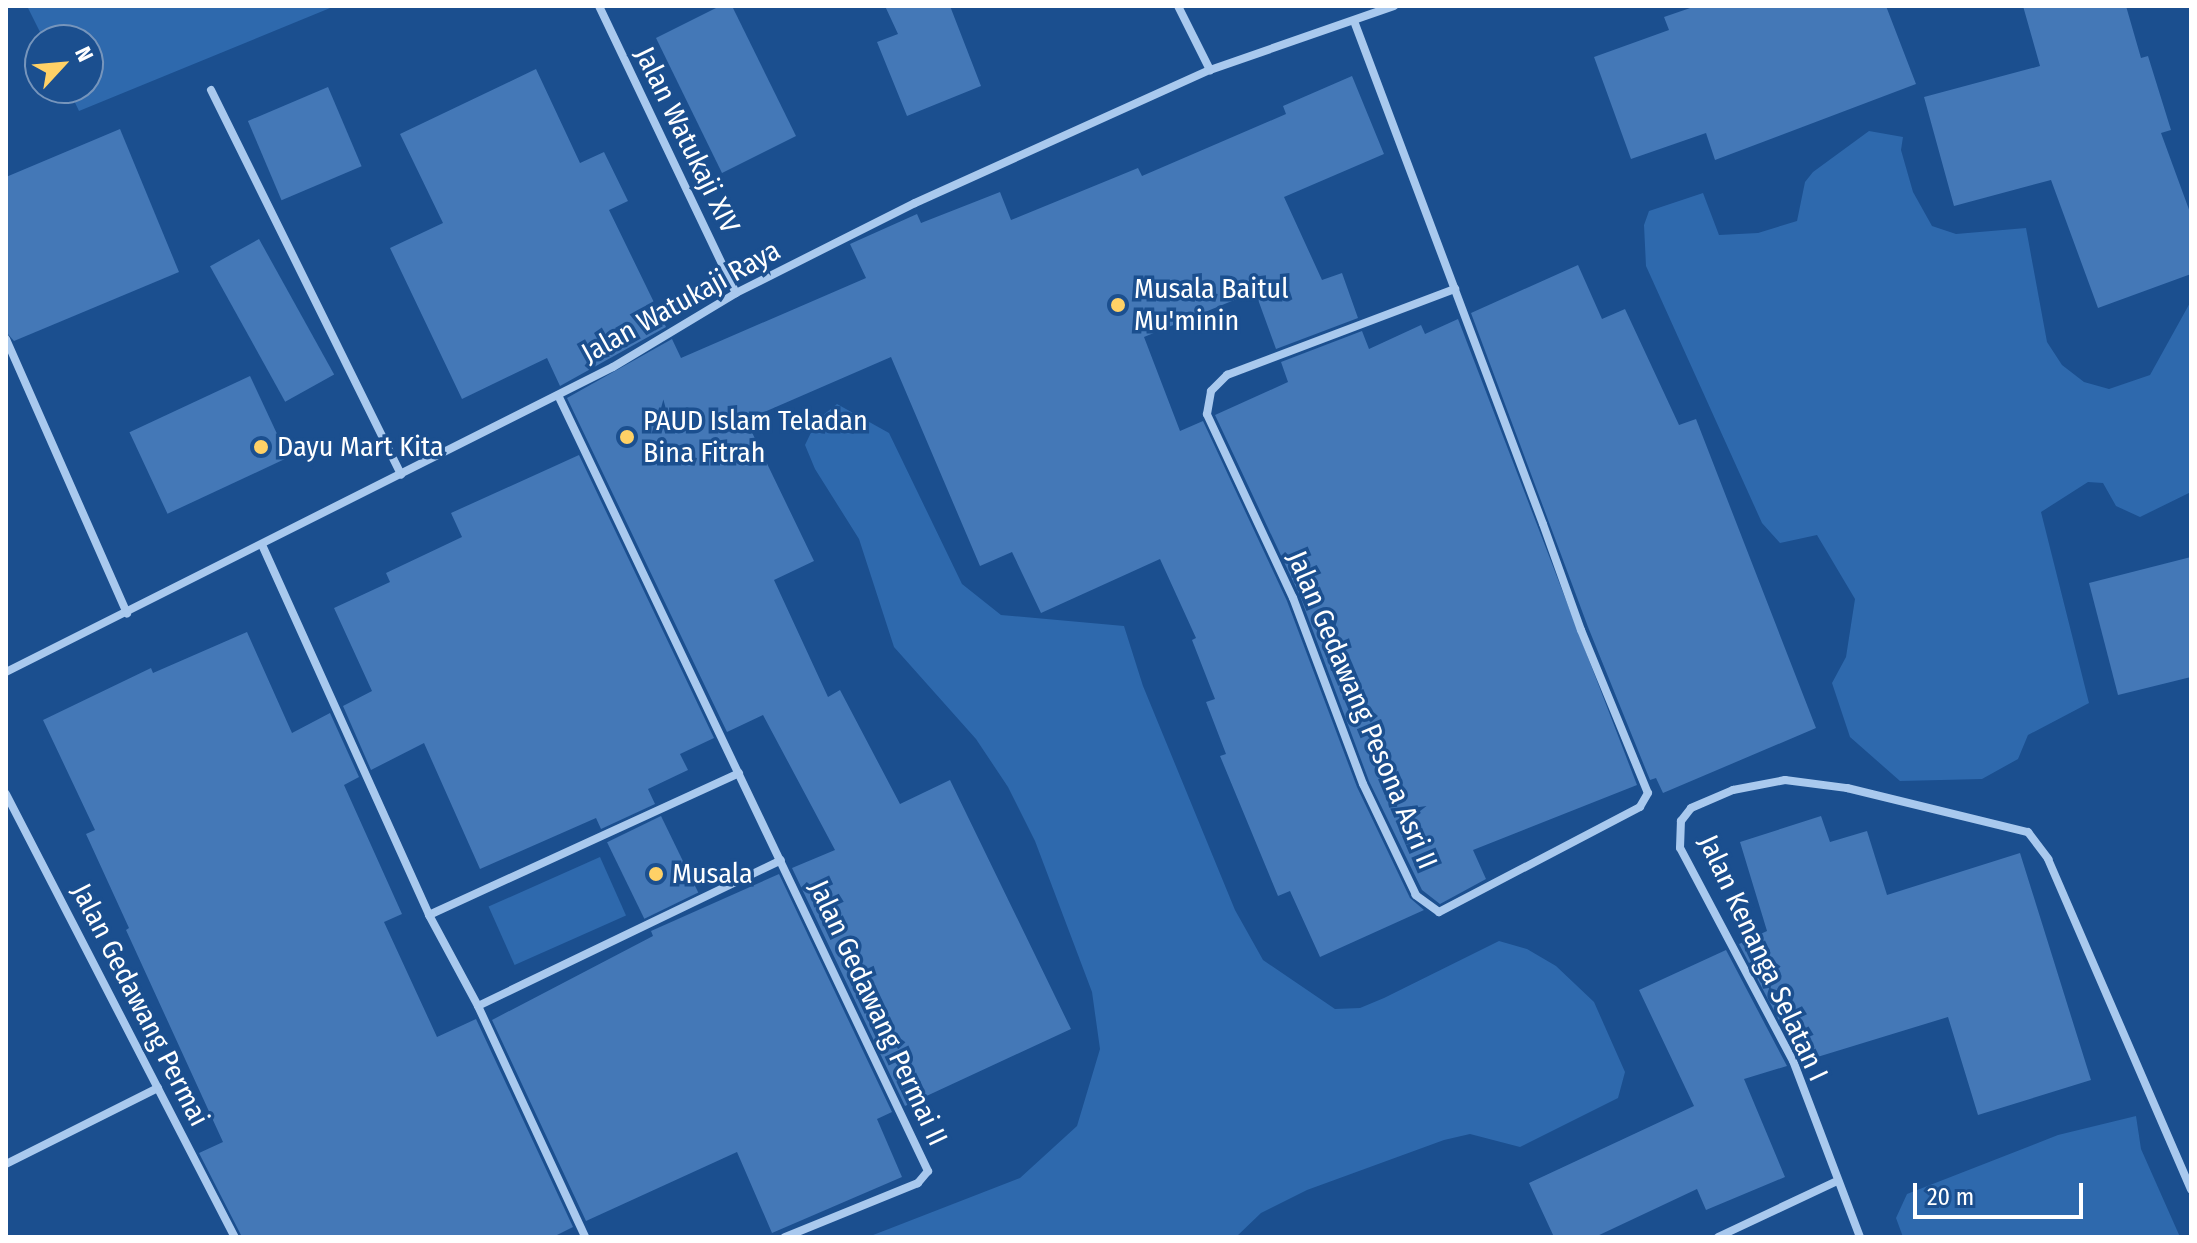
<!DOCTYPE html>
<html>
<head>
<meta charset="utf-8">
<style>
	body { margin:0 }
	#map { position:relative; width:2197px; height:1243px; overflow:hidden; background:#1b4f8f; font-family:"Fira Sans Condensed",sans-serif }
	div>[style] { position:absolute }
	.green>* { inset:0; background:#2e69ad; transform-origin:0 0 }
	.building>* { inset:0; background:#4478b7; transform-origin:0 0 }
	.minor>* { height:8px; margin:-4px; padding:0 4px; transform-origin:4px; border-radius:4px; background:#a9c9ee }
	.dots>* { width:22px; height:22px; translate:-50% -50%; box-sizing:border-box; border:4px solid #1b4f8f; border-radius:50% }
	span { translate:-50% -50%; white-space:nowrap; text-align:center; line-height:1.15; -webkit-text-stroke:7px #1b4f8f; paint-order:stroke }
	.street-label { font-size:28px; color:#fff }
	.poi-label { font-size:28px; color:#fff }
	.left { translate:0 -50%; text-align:left }
	.frame { position:absolute; inset:0; border:8px solid #fff; pointer-events:none }
	.north { position:absolute; left:24px; top:24px; width:80px; height:80px; box-sizing:border-box; background:#1b4f8f; border:2px solid #7695bc; border-radius:50%; rotate:64deg; font-size:22px; font-weight:700; line-height:32px; text-align:center; color:#fff }
	.north::after { content:''; display:block; margin:auto; width:28px; height:36px; background:#ffd166; clip-path:polygon(50% 0,100% 100%,50% 72%,0 100%) }
	.scale { position:absolute; left:1913px; top:1183px; width:170px; height:36px; box-sizing:border-box; border:4px solid #fff; border-top:0; padding-left:10px; font-size:24px; line-height:28px; white-space:nowrap; color:#fff; -webkit-text-stroke:6px #1b4f8f; paint-order:stroke }
</style>
</head>
<body>
<div id="map">
	<div class="green">
		<div style="clip-path:polygon(27px 6px,335px 6px,79px 111px,68px 88px,88px 88px,88px 40px,44px 40px)"></div>
		<div style="clip-path:polygon(1869px 131px,1903px 137px,1901px 150px,1913px 192px,1932px 226px,1956px 234px,2026px 228px,2047px 342px,2062px 365px,2084px 382px,2109px 389px,2150px 375px,2191px 301px,2191px 492px,2140px 517px,2116px 506px,2103px 483px,2088px 482px,2041px 512px,2089px 703px,2028px 735px,2018px 759px,1982px 779px,1900px 781px,1850px 737px,1832px 683px,1846px 657px,1855px 599px,1817px 535px,1780px 543px,1762px 523px,1646px 266px,1644px 225px,1649px 211px,1703px 193px,1719px 235px,1758px 233px,1797px 221px,1805px 182px,1813px 172px)"></div>
		<div style="clip-path:polygon(837px 404px,889px 433px,962px 584px,1001px 615px,1124px 626px,1143px 686px,1235px 910px,1263px 960px,1335px 1009px,1360px 1008px,1384px 998px,1499px 941px,1527px 949px,1556px 966px,1594px 1002px,1625px 1072px,1618px 1098px,1520px 1147px,1470px 1134px,1444px 1140px,1307px 1190px,1261px 1213px,1236px 1237px,868px 1237px,1020px 1178px,1077px 1126px,1100px 1049px,1092px 992px,1035px 841px,1008px 787px,976px 739px,894px 647px,859px 539px,815px 469px,805px 445px,817px 420px)"></div>
		<div style="left:600px;top:857px;width:64px;height:122px;rotate:66deg"></div>
		<div style="clip-path:polygon(2136px 1116px,2141px 1149px,2180px 1237px,1903px 1237px,1896px 1218px,1907px 1194px,2058px 1135px)"></div>
	</div>
	<div class="building">
		<div style="clip-path:polygon(720px 6px,732px 6px,796px 136px,722px 173px,656px 38px)"></div>
		<div style="clip-path:polygon(885px 6px,950px 6px,981px 86px,907px 116px,877px 42px,898px 34px)"></div>
		<div style="clip-path:polygon(1696px 6px,1886px 6px,1916px 84px,1715px 160px,1706px 133px,1631px 159px,1594px 57px,1669px 30px,1664px 17px)"></div>
		<div style="clip-path:polygon(2023px 6px,2126px 6px,2141px 58px,2148px 56px,2171px 130px,2161px 133px,2191px 215px,2191px 274px,2098px 308px,2051px 180px,1954px 206px,1924px 97px,2040px 66px)"></div>
		<div style="clip-path:polygon(536px 69px,580px 163px,604px 152px,628px 201px,609px 210px,666px 327px,560px 386px,547px 358px,462px 399px,390px 248px,443px 223px,400px 134px)"></div>
		<div style="clip-path:polygon(1352px 76px,1384px 154px,1284px 197px,1322px 280px,1342px 273px,1358px 318px,1276px 349px,1256px 294px,1249px 294px,1144px 337px,1180px 431px,1203px 421px,1287px 601px,1357px 787px,1410px 898px,1424px 910px,1320px 957px,1290px 891px,1278px 896px,1220px 756px,1226px 754px,1206px 702px,1215px 699px,1192px 640px,1196px 638px,1160px 559px,1041px 613px,1012px 552px,980px 566px,891px 357px,746px 420px,814px 561px,774px 580px,828px 697px,840px 690px,900px 804px,950px 780px,1071px 1029px,905px 1106px,792px 868px,835px 850px,763px 715px,727px 732px,567px 398px,672px 339px,681px 358px,866px 278px,850px 244px,917px 214px,921px 223px,1000px 192px,1011px 220px,1138px 168px,1142px 176px,1286px 114px,1283px 106px)"></div>
		<div style="left:328px;top:87px;width:86px;height:87px;rotate:67deg"></div>
		<div style="clip-path:polygon(120px 129px,179px 272px,14px 341px,6px 332px,6px 177px)"></div>
		<div style="left:259px;top:239px;width:155px;height:56px;rotate:61deg"></div>
		<div style="clip-path:polygon(1578px 265px,1602px 319px,1625px 309px,1679px 425px,1696px 419px,1816px 728px,1663px 793px,1656px 778px,1650px 780px,1588px 627px,1471px 313px)"></div>
		<div style="clip-path:polygon(1458px 319px,1637px 785px,1473px 850px,1486px 879px,1440px 904px,1422px 890px,1369px 781px,1300px 596px,1215px 415px,1288px 382px,1281px 362px,1362px 331px,1369px 349px,1421px 325px,1425px 334px)"></div>
		<div style="left:250px;top:376px;width:90px;height:133px;rotate:65deg"></div>
		<div style="clip-path:polygon(579px 455px,714px 738px,680px 754px,688px 770px,648px 789px,655px 804px,601px 829px,596px 818px,480px 869px,424px 743px,371px 770px,343px 706px,372px 691px,334px 608px,390px 582px,386px 573px,462px 537px,451px 513px)"></div>
		<div style="clip-path:polygon(2191px 557px,2191px 677px,2118px 695px,2089px 583px)"></div>
		<div style="clip-path:polygon(247px 632px,292px 733px,330px 713px,359px 777px,344px 785px,402px 914px,384px 922px,437px 1037px,476px 1019px,573px 1227px,553px 1237px,242px 1237px,199px 1153px,223px 1142px,126px 930px,129px 928px,86px 834px,95px 830px,43px 720px,151px 668px,153px 673px)"></div>
		<div style="left:661px;top:816px;width:85px;height:60px;rotate:64deg"></div>
		<div style="clip-path:polygon(1821px 816px,1830px 842px,1867px 831px,1887px 895px,2020px 853px,2091px 1080px,1978px 1115px,1948px 1017px,1801px 1062px,1739px 944px,1767px 931px,1740px 842px)"></div>
		<div style="clip-path:polygon(779px 874px,892px 1112px,877px 1119px,902px 1177px,772px 1233px,737px 1152px,586px 1221px,492px 1020px,653px 936px,651px 931px)"></div>
		<div style="clip-path:polygon(1726px 950px,1787px 1066px,1744px 1079px,1785px 1177px,1706px 1210px,1697px 1189px,1595px 1237px,1554px 1237px,1529px 1183px,1694px 1106px,1639px 990px)"></div>
	</div>
	<div class="minor">
		<div style="left:599px;top:6px;width:318px;rotate:64.5deg"></div>
		<div style="left:1178px;top:6px;width:72px;rotate:63.4deg"></div>
		<div style="left:1354px;top:21px;width:537px;rotate:69.41deg"></div>
		<div style="left:1543px;top:524px;width:113px;rotate:70.3deg"></div>
		<div style="left:1581px;top:630px;width:176px;rotate:67.7deg"></div>
		<div style="left:1648px;top:793px;width:16px;rotate:120deg"></div>
		<div style="left:1640px;top:807px;width:227px;rotate:152.4deg"></div>
		<div style="left:1439px;top:912px;width:29px;rotate:-144deg"></div>
		<div style="left:1416px;top:895px;width:123px;rotate:-115.5deg"></div>
		<div style="left:1363px;top:784px;width:199px;rotate:-110.6deg"></div>
		<div style="left:1293px;top:598px;width:203px;rotate:-115.1deg"></div>
		<div style="left:1207px;top:414px;width:23px;rotate:-80deg"></div>
		<div style="left:1211px;top:391px;width:23px;rotate:-45deg"></div>
		<div style="left:1227px;top:375px;width:244px;rotate:-20.7deg"></div>
		<div style="left:211px;top:90px;width:429px;rotate:63.7deg"></div>
		<div style="left:6px;top:339px;width:300px;rotate:66.2deg"></div>
		<div style="left:558px;top:395px;width:860px;rotate:64.51deg"></div>
		<div style="left:928px;top:1171px;width:16px;rotate:130deg"></div>
		<div style="left:918px;top:1183px;width:144px;rotate:157.9deg"></div>
		<div style="left:263px;top:547px;width:404px;rotate:65.7deg"></div>
		<div style="left:429px;top:915px;width:341px;rotate:-24.6deg"></div>
		<div style="left:6px;top:672px;width:679px;rotate:-26.68deg"></div>
		<div style="left:613px;top:367px;width:144px;rotate:-31deg"></div>
		<div style="left:736px;top:293px;width:200px;rotate:-26.7deg"></div>
		<div style="left:915px;top:203px;width:324px;rotate:-24.3deg"></div>
		<div style="left:1210px;top:70px;width:195px;rotate:-19.2deg"></div>
		<div style="left:6px;top:794px;width:499px;rotate:62.7deg"></div>
		<div style="left:429px;top:915px;width:103px;rotate:61.7deg"></div>
		<div style="left:478px;top:1006px;width:255px;rotate:65.1deg"></div>
		<div style="left:478px;top:1006px;width:336px;rotate:-25.7deg"></div>
		<div style="left:6px;top:1164px;width:170px;rotate:-26.6deg"></div>
		<div style="left:1718px;top:1237px;width:129px;rotate:-25.2deg"></div>
		<div style="left:1860px;top:1237px;width:188px;rotate:-110.8deg"></div>
		<div style="left:1793px;top:1061px;width:241px;rotate:-117.9deg"></div>
		<div style="left:1680px;top:848px;width:27px;rotate:-88deg"></div>
		<div style="left:1681px;top:821px;width:16px;rotate:-52deg"></div>
		<div style="left:1691px;top:808px;width:46px;rotate:-23.2deg"></div>
		<div style="left:1733px;top:790px;width:53px;rotate:-10.9deg"></div>
		<div style="left:1785px;top:780px;width:63px;rotate:7.4deg"></div>
		<div style="left:1847px;top:788px;width:186px;rotate:13.7deg"></div>
		<div style="left:2028px;top:832px;width:34px;rotate:53deg"></div>
		<div style="left:2048px;top:859px;width:360px;rotate:66.6deg"></div>
	</div>
	<div class="dots">
		<div style="left:1118px;top:305px;background:#ffd166"></div>
		<div style="left:627px;top:437px;background:#ffd166"></div>
		<div style="left:261px;top:447px;background:#ffd166"></div>
		<div style="left:656px;top:874px;background:#ffd166"></div>
	</div>
	<div class="street-label">
		<span style="left:687px;top:140px;rotate:64deg">Jalan Watukaji XIV</span>
		<span style="left:681px;top:302px;rotate:-29deg">Jalan Watukaji Raya</span>
		<span style="left:1362px;top:710px;rotate:67deg">Jalan Gedawang Pesona Asri II</span>
		<span style="left:1763px;top:958px;rotate:65deg">Jalan Kenanga Selatan I</span>
		<span style="left:140px;top:1005px;rotate:63deg">Jalan Gedawang Permai</span>
		<span style="left:878px;top:1013px;rotate:65deg">Jalan Gedawang Permai II</span>
	</div>
	<div class="poi-label">
		<span class="left" style="left:1134px;top:305px">Musala Baitul<br>Mu'minin</span>
		<span class="left" style="left:643px;top:437px">PAUD Islam Teladan<br>Bina Fitrah</span>
		<span class="left" style="left:277px;top:447px">Dayu Mart Kita</span>
		<span class="left" style="left:672px;top:874px">Musala</span>
	</div>
	<div class="frame"></div>
	<div class="north">N</div>
	<div class="scale">20 m</div>
</div>
</body>
</html>
